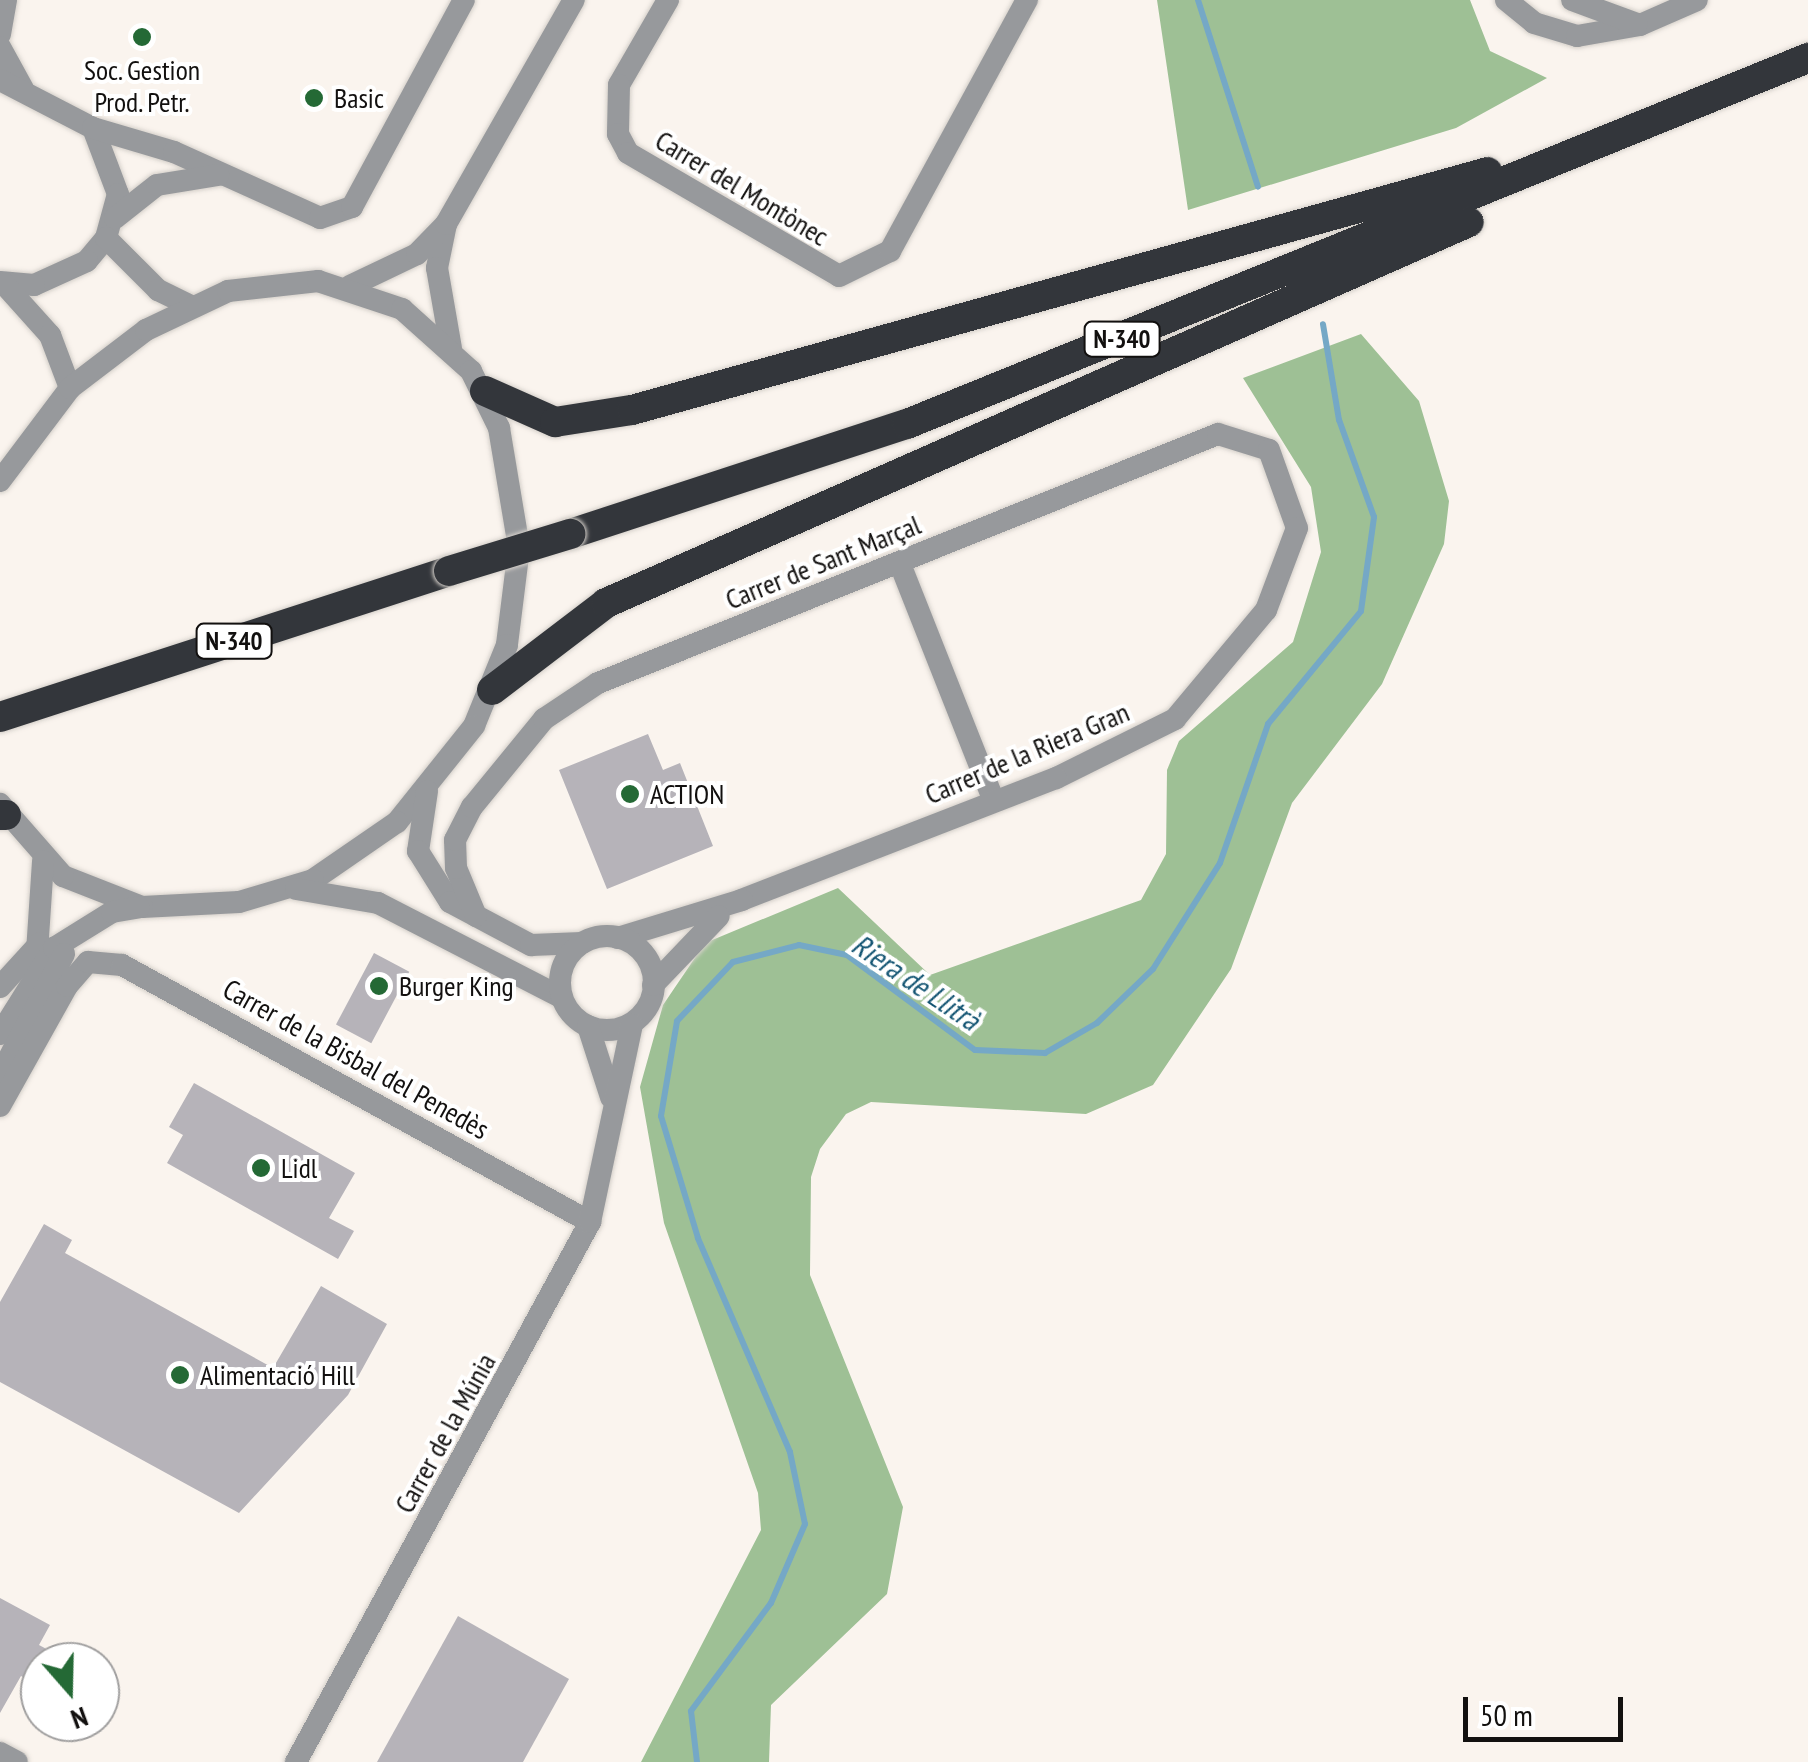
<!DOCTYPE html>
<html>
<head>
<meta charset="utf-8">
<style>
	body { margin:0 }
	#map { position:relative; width:1808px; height:1762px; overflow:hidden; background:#faf4ee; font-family:"PT Sans Narrow",sans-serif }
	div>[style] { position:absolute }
	.forest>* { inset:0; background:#9ec095 }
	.stream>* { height:6px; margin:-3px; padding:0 3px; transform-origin:3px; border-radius:3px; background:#75a8c6 }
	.building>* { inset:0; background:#b6b3b9; transform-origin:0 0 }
	.roads { filter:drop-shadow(0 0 2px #d5d0ca) drop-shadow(0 0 2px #d5d0ca) }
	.minor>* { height:22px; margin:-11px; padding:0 11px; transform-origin:11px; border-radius:11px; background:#97999c }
	.minor>.ring { margin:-11px; padding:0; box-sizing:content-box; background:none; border:22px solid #97999c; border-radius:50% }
	.highway>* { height:30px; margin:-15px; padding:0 15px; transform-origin:15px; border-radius:15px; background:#33363b }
	.bridges { filter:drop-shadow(0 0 2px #d5d0ca) drop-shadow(0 0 2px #d5d0ca) }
	.highway-bridge>* { height:30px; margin:-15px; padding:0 15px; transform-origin:15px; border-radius:15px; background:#33363b }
	.dots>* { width:28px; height:28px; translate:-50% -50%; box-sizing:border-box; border:5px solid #fff; border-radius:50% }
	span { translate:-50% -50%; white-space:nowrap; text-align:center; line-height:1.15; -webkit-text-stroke:8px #fff; paint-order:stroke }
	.shield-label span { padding:2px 8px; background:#fff; border:2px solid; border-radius:8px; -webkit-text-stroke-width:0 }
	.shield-label { font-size:25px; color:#12100f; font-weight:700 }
	.poi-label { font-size:28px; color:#12100f }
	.left { translate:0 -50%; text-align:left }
	.street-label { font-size:28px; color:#12100f }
	.water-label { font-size:30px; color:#145573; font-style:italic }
	.north { position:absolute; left:20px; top:1642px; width:100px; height:100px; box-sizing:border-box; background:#fff; border:2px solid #a09f9f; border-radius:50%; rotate:160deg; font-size:28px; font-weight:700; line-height:40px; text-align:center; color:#12100f }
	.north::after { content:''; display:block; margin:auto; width:35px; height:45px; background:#246935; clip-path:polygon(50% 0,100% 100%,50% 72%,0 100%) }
	.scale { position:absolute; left:1463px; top:1697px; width:160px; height:45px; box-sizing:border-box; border:5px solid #12100f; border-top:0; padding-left:12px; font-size:30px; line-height:35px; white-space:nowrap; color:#12100f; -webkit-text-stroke:8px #fff; paint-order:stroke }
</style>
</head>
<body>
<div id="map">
	<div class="forest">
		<div style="clip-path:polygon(1157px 0,1470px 0,1490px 51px,1547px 78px,1456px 128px,1188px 210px)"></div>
		<div style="clip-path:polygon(1361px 334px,1419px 401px,1449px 501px,1444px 544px,1382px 684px,1292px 803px,1231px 969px,1153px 1085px,1086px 1114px,871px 1102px,846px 1114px,820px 1149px,811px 1177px,810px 1275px,903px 1507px,887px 1594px,771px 1705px,769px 1762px,641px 1762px,761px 1530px,758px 1493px,664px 1223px,640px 1087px,663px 1005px,705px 943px,838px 888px,930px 975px,1141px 900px,1166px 854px,1167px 770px,1179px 741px,1293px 642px,1321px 552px,1311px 487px,1243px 378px)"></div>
	</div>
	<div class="stream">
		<div style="left:1198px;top:0;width:196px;rotate:72.2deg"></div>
		<div style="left:697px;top:1762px;width:51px;rotate:-96.7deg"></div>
		<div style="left:691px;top:1711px;width:134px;rotate:-53.5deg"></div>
		<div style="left:771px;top:1603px;width:86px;rotate:-66.7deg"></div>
		<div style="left:805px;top:1524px;width:74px;rotate:-101.8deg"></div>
		<div style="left:790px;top:1452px;width:233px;rotate:-113.3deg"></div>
		<div style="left:698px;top:1238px;width:127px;rotate:-106.9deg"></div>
		<div style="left:661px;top:1116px;width:96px;rotate:-80.4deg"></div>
		<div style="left:677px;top:1021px;width:81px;rotate:-46.5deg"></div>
		<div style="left:733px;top:962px;width:68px;rotate:-14.4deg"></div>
		<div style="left:799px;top:945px;width:49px;rotate:11.8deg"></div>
		<div style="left:847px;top:955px;width:159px;rotate:36.6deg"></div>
		<div style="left:975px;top:1050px;width:70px;rotate:2.5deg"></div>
		<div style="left:1045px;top:1053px;width:60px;rotate:-30deg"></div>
		<div style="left:1097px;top:1023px;width:78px;rotate:-44deg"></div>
		<div style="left:1153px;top:969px;width:125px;rotate:-57.7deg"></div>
		<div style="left:1220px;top:863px;width:147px;rotate:-70.9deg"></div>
		<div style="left:1268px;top:724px;width:146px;rotate:-50.5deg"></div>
		<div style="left:1361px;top:611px;width:95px;rotate:-82.1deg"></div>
		<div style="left:1374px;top:517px;width:103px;rotate:-109.8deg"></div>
		<div style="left:1339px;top:420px;width:97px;rotate:-99.5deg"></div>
	</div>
	<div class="building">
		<div style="clip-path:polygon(648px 734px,663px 770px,680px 763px,713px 846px,607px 889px,559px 770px)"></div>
		<div style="left:374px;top:953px;width:40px;height:81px;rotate:28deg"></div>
		<div style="clip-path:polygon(194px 1083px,355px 1173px,329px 1218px,354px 1231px,338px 1259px,167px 1163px,183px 1135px,169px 1127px)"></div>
		<div style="clip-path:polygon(44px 1224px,72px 1240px,65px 1253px,273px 1368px,321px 1286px,387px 1324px,348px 1395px,239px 1513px,0 1382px,0 1302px)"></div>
		<div style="clip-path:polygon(0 1598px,50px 1625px,39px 1645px,71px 1662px,40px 1662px,40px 1686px,21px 1676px,0 1713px)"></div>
		<div style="clip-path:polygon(458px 1616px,569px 1679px,523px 1762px,377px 1762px)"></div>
	</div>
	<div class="roads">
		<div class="minor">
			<div style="left:668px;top:0;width:98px;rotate:120deg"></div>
			<div style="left:619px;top:85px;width:49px;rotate:91.2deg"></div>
			<div style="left:618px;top:134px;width:21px;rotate:62deg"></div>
			<div style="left:628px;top:153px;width:244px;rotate:30.2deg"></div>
			<div style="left:839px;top:276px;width:57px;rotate:-26.1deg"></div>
			<div style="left:890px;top:251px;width:286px;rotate:-61.4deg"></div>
			<div style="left:1506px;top:0;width:36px;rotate:39deg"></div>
			<div style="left:1534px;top:23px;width:45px;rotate:16.8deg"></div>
			<div style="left:1577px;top:36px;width:64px;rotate:-9.9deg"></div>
			<div style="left:1640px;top:25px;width:62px;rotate:-23.7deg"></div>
			<div style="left:1572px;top:0;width:69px;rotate:20.3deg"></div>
			<div style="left:0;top:34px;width:35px;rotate:-80deg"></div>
			<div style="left:0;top:47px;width:48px;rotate:61.3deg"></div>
			<div style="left:0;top:80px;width:105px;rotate:27.3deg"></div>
			<div style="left:93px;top:128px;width:71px;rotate:69.3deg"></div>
			<div style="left:118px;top:194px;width:46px;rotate:105.3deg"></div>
			<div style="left:106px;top:238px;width:30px;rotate:130deg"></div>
			<div style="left:87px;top:261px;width:58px;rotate:155.6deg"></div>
			<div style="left:34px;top:285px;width:34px;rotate:-175deg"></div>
			<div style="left:93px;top:128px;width:84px;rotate:16.5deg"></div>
			<div style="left:174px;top:152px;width:160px;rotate:24.3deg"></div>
			<div style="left:320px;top:218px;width:34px;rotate:-19deg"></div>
			<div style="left:352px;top:207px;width:235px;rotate:-61.6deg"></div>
			<div style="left:115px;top:218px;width:53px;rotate:-38.2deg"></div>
			<div style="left:157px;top:185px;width:62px;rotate:-9.3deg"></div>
			<div style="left:446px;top:224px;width:45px;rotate:101.6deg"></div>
			<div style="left:437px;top:268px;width:81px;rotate:80.1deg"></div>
			<div style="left:106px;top:238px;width:74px;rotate:45deg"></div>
			<div style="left:158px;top:290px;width:34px;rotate:26deg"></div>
			<div style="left:4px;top:284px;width:69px;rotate:48deg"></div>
			<div style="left:50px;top:335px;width:57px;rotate:69.3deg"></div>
			<div style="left:350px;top:286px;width:74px;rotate:-25.5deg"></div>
			<div style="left:417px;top:254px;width:42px;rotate:-46deg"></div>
			<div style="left:446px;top:224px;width:258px;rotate:-60.3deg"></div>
			<div style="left:0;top:481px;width:116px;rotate:-53deg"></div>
			<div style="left:70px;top:388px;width:96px;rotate:-37.3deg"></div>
			<div style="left:146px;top:330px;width:91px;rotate:-25.4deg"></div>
			<div style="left:228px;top:291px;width:91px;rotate:-6.3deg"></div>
			<div style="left:318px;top:281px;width:89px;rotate:18.4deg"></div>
			<div style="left:402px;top:309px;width:93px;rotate:41.9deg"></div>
			<div style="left:471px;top:371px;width:64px;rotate:63.8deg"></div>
			<div style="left:499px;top:428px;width:122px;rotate:80.5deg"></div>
			<div style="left:519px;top:548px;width:98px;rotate:97.1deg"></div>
			<div style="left:507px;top:645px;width:87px;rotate:112.2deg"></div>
			<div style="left:474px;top:726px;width:123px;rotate:128.7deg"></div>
			<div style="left:397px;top:822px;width:102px;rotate:145.4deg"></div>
			<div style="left:313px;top:880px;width:77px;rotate:163.4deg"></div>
			<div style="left:239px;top:902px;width:97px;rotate:177deg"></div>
			<div style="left:142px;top:907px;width:85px;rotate:-158.6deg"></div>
			<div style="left:63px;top:876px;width:96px;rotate:-131.2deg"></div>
			<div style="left:900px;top:564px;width:255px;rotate:68.4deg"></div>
			<div style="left:427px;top:791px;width:61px;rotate:98.5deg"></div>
			<div style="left:418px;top:851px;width:60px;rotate:57.9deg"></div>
			<div style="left:450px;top:902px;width:92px;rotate:28deg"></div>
			<div style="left:531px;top:945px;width:51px;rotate:-2.2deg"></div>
			<div style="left:296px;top:889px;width:83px;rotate:9.7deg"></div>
			<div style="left:378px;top:903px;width:206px;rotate:27.2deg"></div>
			<div style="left:476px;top:916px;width:52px;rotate:-112.6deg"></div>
			<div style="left:456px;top:868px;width:28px;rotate:-92deg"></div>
			<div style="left:455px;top:840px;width:37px;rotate:-63deg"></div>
			<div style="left:472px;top:807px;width:114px;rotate:-50.7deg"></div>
			<div style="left:544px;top:719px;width:65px;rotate:-33.7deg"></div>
			<div style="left:598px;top:683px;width:668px;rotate:-21.88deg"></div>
			<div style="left:1218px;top:434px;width:53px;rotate:17.4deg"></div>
			<div style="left:1269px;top:450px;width:83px;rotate:70.3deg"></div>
			<div style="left:1297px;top:528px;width:88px;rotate:110.7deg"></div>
			<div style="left:1266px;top:610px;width:142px;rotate:129.9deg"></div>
			<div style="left:1175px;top:719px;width:133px;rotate:153.6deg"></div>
			<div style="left:1056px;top:778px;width:337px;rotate:158.8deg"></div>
			<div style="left:742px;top:900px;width:130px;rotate:163deg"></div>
			<div class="ring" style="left:560px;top:936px;width:72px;height:72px"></div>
			<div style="left:36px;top:967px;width:106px;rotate:-86.2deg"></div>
			<div style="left:653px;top:985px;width:95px;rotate:-46.3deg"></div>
			<div style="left:0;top:987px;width:59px;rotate:-47.7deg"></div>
			<div style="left:588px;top:1026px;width:75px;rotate:72.1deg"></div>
			<div style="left:0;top:1034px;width:102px;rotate:-57.9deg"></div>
			<div style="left:54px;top:948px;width:68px;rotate:-31.8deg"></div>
			<div style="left:112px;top:912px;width:27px;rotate:-10deg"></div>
			<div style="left:0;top:1075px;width:137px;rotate:-62.1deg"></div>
			<div style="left:0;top:1106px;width:137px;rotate:-60.8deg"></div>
			<div style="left:67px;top:986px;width:32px;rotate:-49deg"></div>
			<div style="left:88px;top:962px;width:34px;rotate:5deg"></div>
			<div style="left:122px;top:965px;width:534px;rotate:28.77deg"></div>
			<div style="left:0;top:1753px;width:19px;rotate:28deg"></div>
			<div style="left:296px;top:1762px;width:615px;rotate:-61.43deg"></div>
			<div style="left:590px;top:1222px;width:202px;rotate:-78deg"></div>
		</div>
		<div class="highway">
			<div style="left:485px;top:391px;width:77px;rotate:23.9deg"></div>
			<div style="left:555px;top:422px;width:78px;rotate:-8.9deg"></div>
			<div style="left:632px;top:410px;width:888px;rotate:-15.54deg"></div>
			<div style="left:570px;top:534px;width:354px;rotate:-18.1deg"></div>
			<div style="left:907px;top:424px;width:973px;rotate:-22.11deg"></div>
			<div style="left:492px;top:690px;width:143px;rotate:-37.3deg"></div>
			<div style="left:606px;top:603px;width:943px;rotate:-23.82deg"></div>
			<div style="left:0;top:717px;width:472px;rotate:-18deg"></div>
			<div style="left:0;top:815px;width:6px"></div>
		</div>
	</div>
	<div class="bridges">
		<div class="highway-bridge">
			<div style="left:449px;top:571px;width:127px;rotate:-17deg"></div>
		</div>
	</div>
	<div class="dots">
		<div style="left:142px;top:37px;background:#246935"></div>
		<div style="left:314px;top:98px;background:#246935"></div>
		<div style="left:630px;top:794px;background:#246935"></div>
		<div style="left:379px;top:986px;background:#246935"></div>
		<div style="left:261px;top:1168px;background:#246935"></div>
		<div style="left:180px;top:1375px;background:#246935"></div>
	</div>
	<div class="shield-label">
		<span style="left:1122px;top:339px">N-340</span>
		<span style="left:234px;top:641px">N-340</span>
	</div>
	<div class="poi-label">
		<span style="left:142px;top:86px">Soc. Gestion<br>Prod. Petr.</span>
		<span class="left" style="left:334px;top:98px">Basic</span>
		<span class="left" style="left:650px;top:794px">ACTION</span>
		<span class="left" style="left:399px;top:986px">Burger King</span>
		<span class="left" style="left:281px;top:1168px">Lidl</span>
		<span class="left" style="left:200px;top:1375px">Alimentació Hill</span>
	</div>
	<div class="street-label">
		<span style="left:742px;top:188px;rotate:31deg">Carrer del Montònec</span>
		<span style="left:823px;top:562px;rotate:-22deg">Carrer de Sant Marçal</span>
		<span style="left:1027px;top:753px;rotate:-23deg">Carrer de la Riera Gran</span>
		<span style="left:356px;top:1059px;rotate:29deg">Carrer de la Bisbal del Penedès</span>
		<span style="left:445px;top:1433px;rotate:-61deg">Carrer de la Múnia</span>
	</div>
	<div class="water-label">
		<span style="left:916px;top:982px;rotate:34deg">Riera de Llitrà</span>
	</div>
	<div class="north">N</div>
	<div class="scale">50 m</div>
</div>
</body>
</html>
